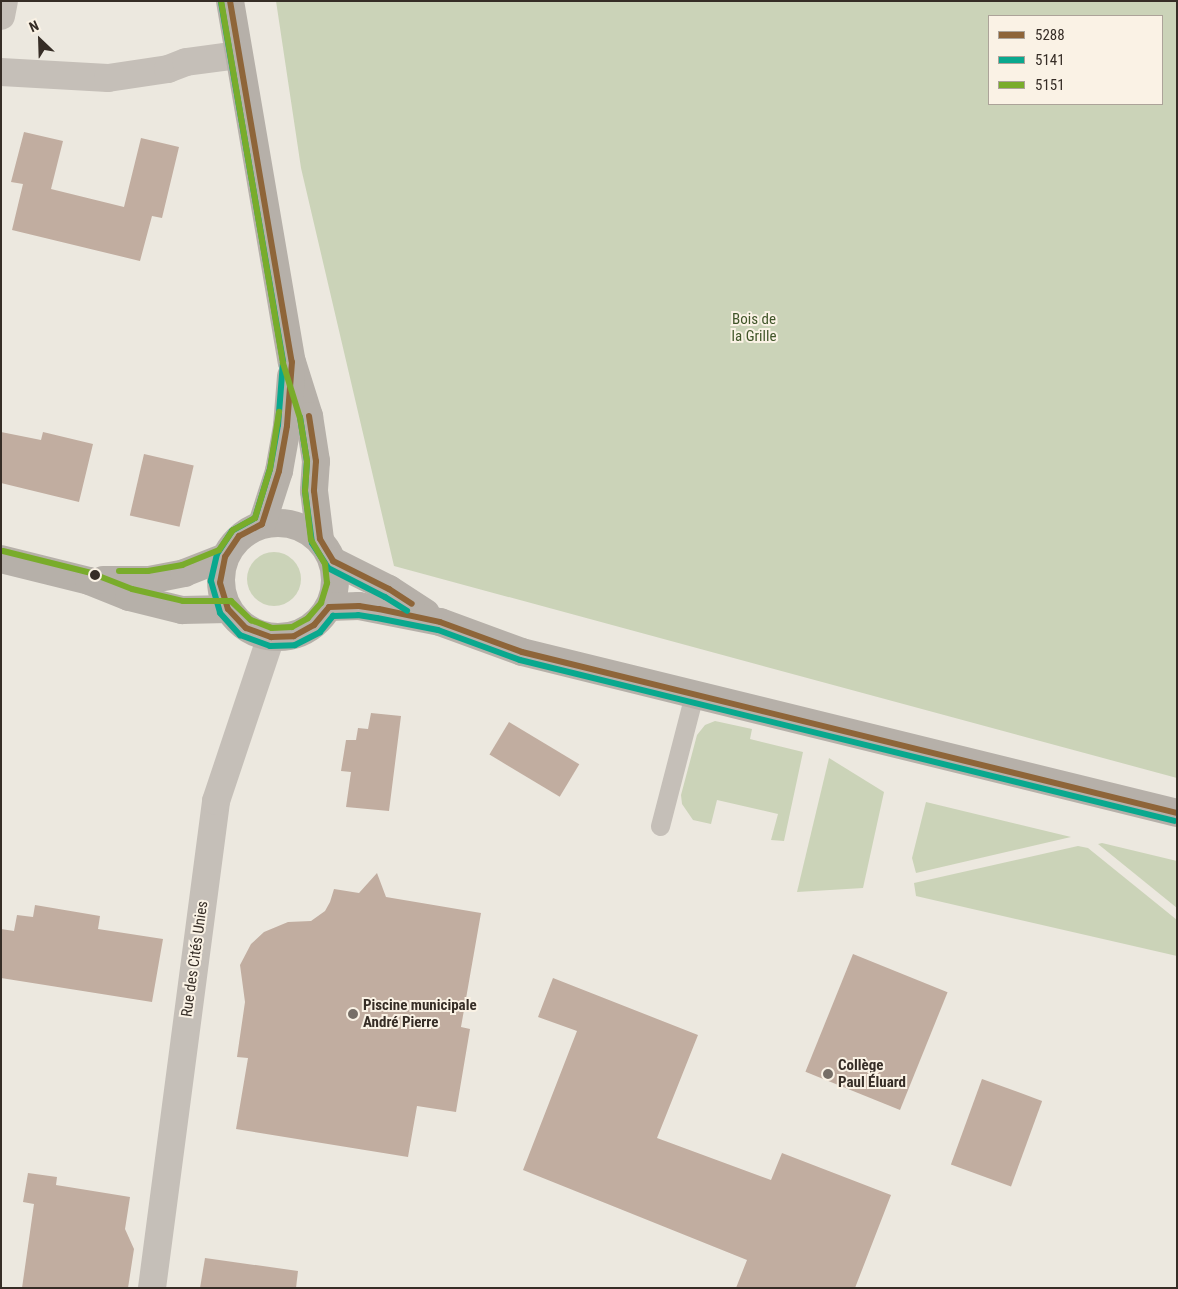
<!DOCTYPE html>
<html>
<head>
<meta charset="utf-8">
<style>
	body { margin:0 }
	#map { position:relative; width:1178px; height:1289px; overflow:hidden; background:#ece8df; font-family:"Roboto Condensed",sans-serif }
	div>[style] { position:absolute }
	.green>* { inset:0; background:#cbd3b8 }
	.round { border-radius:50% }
	.building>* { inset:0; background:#c1ada0; transform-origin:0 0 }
	.lane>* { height:19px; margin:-9.5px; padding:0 9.5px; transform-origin:9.5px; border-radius:9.5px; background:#c5bfb8 }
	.street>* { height:28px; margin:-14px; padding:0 14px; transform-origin:14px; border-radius:14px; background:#c5bfb8 }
	.secondary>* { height:28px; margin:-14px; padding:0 14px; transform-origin:14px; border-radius:14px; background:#b6b0a9 }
	.secondary>.ring { margin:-14px; padding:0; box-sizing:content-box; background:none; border:28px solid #b6b0a9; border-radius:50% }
	.bus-1>* { height:6px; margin:-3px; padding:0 3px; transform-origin:3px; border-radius:3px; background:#8e6539 }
	.bus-2>* { height:6px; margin:-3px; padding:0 3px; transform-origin:3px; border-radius:3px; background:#09a88e }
	.bus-3>* { height:6px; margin:-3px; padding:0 3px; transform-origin:3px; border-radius:3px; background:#79ac2b }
	.dots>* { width:14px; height:14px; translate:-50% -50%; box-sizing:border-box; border:2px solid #faf2e5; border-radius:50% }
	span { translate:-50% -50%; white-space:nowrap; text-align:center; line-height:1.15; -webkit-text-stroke:4px #faf2e5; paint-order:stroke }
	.park-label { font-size:15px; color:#405529 }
	.street-label { font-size:15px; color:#362d26 }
	.poi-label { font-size:15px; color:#362d26; font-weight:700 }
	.left { translate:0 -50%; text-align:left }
	.frame { position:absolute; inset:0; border:2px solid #362d26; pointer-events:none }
	.legend { position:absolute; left:988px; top:15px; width:175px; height:90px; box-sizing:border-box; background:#faf2e5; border:1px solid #aca399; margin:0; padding:6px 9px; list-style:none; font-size:15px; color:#362d26 }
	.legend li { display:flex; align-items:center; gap:10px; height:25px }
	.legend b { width:25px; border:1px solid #aca399 }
	.north { position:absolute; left:15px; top:15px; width:50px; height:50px; -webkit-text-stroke:4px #faf2e5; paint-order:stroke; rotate:336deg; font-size:14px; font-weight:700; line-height:20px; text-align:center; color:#362d26 }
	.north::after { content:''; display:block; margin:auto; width:18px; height:22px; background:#362d26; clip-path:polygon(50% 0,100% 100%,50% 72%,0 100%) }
</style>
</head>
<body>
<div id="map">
	<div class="green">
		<div style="clip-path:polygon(evenodd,276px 1px,1177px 1px,1177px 778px,394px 566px,301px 168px,276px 1px,989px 16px,1162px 16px,1162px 104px,989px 104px,989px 16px)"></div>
		<div class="round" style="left:247px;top:552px;width:54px;height:54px"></div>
		<div style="clip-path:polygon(715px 721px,752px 729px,750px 739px,803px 752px,784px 841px,771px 840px,778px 814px,717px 800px,711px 824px,693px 820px,682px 804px,681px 795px,697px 735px,705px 725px)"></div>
		<div style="clip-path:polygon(829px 758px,884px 792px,863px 888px,797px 892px)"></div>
		<div style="clip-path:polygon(926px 802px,1071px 837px,916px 873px,912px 858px)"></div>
		<div style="clip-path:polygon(1102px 843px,1177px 861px,1177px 908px,1098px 844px)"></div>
		<div style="clip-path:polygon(1078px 846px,1088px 848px,1177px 920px,1177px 956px,916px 896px,914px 883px)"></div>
	</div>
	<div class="building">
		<div style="clip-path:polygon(24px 132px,63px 141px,51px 189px,124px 207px,141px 138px,179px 147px,162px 218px,152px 216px,140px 261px,12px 230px,23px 184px,11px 182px)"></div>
		<div style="clip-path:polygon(1px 432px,41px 440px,43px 432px,93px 444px,79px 502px,1px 483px)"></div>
		<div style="left:144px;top:454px;width:51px;height:63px;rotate:13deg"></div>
		<div style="clip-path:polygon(371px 713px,401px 716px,389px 811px,346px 807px,351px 772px,341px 771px,346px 740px,356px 740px,358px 728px,368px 729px)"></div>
		<div style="left:509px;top:722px;width:82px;height:38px;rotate:31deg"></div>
		<div style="clip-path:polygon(377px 873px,386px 897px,481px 913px,461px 1027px,470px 1029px,456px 1112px,417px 1106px,408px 1157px,236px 1129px,248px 1058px,237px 1057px,245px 1002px,240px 965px,251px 944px,264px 932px,288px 922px,311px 921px,325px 911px,330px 902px,334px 889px,359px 893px)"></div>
		<div style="clip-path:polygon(35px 905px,100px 916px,98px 929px,163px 939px,152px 1002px,1px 978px,1px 929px,14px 931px,17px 915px,33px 917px)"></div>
		<div style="left:853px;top:954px;width:102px;height:127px;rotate:22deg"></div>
		<div style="clip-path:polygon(553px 978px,698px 1035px,657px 1138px,771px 1180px,782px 1153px,891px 1195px,855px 1288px,736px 1288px,747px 1260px,523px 1170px,577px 1031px,538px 1017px)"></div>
		<div style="left:982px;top:1079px;width:64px;height:91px;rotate:20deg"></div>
		<div style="clip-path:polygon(28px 1173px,57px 1177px,56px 1185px,130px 1197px,125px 1229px,134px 1249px,128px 1288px,22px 1288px,34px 1204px,23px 1202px)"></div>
		<div style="clip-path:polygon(205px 1258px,298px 1271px,296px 1288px,200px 1288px)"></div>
	</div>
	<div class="lane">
		<div style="left:660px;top:826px;width:135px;rotate:-75.5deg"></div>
	</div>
	<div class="street">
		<div style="left:1px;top:16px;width:15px;rotate:-79deg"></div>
		<div style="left:1px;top:72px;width:107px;rotate:3.2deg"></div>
		<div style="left:108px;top:78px;width:61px;rotate:-8.5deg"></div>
		<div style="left:168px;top:69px;width:19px;rotate:-21deg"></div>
		<div style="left:186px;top:62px;width:52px;rotate:-7.7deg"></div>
		<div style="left:152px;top:1288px;width:491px;rotate:-82.5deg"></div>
		<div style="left:216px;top:801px;width:173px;rotate:-71.5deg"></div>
	</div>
	<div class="secondary">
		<div style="left:230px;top:1px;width:366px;rotate:80.3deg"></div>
		<div style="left:292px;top:362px;width:57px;rotate:72.5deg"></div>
		<div style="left:309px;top:416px;width:46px;rotate:81.2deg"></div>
		<div style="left:316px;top:461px;width:30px;rotate:94deg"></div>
		<div style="left:314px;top:491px;width:48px;rotate:82.9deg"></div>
		<div class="ring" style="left:221px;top:523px;width:86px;height:86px"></div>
		<div style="left:262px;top:524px;width:56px;rotate:-72.2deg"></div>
		<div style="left:279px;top:471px;width:46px;rotate:-79.9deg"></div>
		<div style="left:287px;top:426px;width:50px;rotate:-85.4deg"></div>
		<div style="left:1px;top:559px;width:91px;rotate:14deg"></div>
		<div style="left:89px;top:581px;width:43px;rotate:21.8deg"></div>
		<div style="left:129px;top:597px;width:55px;rotate:13.8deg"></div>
		<div style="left:182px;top:610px;width:46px;rotate:-1.2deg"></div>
		<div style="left:333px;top:561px;width:63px;rotate:26.6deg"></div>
		<div style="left:389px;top:589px;width:44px;rotate:33deg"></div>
		<div style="left:103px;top:580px;width:46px"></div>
		<div style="left:149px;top:580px;width:36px;rotate:-11deg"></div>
		<div style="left:184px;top:573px;width:44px;rotate:-21.3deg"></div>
		<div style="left:329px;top:607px;width:30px;rotate:-2deg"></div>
		<div style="left:359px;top:606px;width:83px;rotate:11.2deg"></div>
		<div style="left:440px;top:622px;width:87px;rotate:20.1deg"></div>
		<div style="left:522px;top:652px;width:674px;rotate:13.81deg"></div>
	</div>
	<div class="bus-1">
		<div style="left:230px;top:1px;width:366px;rotate:80.3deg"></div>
		<div style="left:292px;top:362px;width:64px;rotate:94.5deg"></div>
		<div style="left:287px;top:426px;width:46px;rotate:100.1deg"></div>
		<div style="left:279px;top:471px;width:56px;rotate:107.8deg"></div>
		<div style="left:262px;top:524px;width:26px;rotate:152deg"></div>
		<div style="left:239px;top:536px;width:25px;rotate:124deg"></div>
		<div style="left:225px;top:557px;width:26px;rotate:101deg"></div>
		<div style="left:220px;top:583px;width:27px;rotate:73deg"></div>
		<div style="left:228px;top:609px;width:26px;rotate:47deg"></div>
		<div style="left:246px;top:628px;width:27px;rotate:20deg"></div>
		<div style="left:271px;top:637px;width:23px;rotate:-2deg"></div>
		<div style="left:294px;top:636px;width:23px;rotate:-29deg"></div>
		<div style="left:314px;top:625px;width:23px;rotate:-50deg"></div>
		<div style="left:329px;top:607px;width:30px;rotate:-2deg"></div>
		<div style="left:359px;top:606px;width:20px;rotate:9deg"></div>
		<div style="left:379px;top:609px;width:62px;rotate:12deg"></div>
		<div style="left:440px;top:622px;width:87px;rotate:20.1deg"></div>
		<div style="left:522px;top:652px;width:674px;rotate:13.81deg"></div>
		<div style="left:309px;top:416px;width:46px;rotate:81.2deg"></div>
		<div style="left:316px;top:461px;width:30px;rotate:94deg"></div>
		<div style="left:314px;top:491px;width:48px;rotate:82.9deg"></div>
		<div style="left:320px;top:539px;width:26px;rotate:59deg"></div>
		<div style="left:333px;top:561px;width:63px;rotate:26.6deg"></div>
		<div style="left:389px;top:589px;width:27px;rotate:33deg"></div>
	</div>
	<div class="bus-2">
		<div style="left:221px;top:2px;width:365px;rotate:80.2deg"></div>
		<div style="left:283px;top:362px;width:63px;rotate:94.5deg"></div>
		<div style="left:278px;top:425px;width:45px;rotate:100.3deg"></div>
		<div style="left:270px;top:469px;width:51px;rotate:107deg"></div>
		<div style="left:255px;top:518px;width:26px;rotate:151deg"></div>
		<div style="left:232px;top:531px;width:27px;rotate:123deg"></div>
		<div style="left:217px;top:554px;width:28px;rotate:103deg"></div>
		<div style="left:211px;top:581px;width:33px;rotate:74deg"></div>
		<div style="left:220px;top:613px;width:30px;rotate:48deg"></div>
		<div style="left:240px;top:635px;width:32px;rotate:20deg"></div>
		<div style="left:270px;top:646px;width:25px;rotate:-2deg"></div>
		<div style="left:295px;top:645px;width:28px;rotate:-27deg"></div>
		<div style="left:320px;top:632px;width:21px;rotate:-51deg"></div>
		<div style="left:333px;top:616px;width:25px;rotate:-2deg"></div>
		<div style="left:358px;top:615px;width:19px;rotate:9deg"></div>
		<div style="left:377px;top:618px;width:62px;rotate:11.1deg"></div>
		<div style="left:438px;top:630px;width:87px;rotate:20.1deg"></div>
		<div style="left:520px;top:660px;width:674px;rotate:13.81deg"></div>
		<div style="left:300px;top:417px;width:45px;rotate:81deg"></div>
		<div style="left:307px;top:461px;width:30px;rotate:94deg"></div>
		<div style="left:305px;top:491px;width:52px;rotate:82.3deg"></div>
		<div style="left:312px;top:543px;width:30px;rotate:57deg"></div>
		<div style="left:328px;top:568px;width:64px;rotate:27deg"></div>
		<div style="left:385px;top:597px;width:26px;rotate:32deg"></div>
	</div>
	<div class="bus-3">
		<div style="left:3px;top:551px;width:91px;rotate:14deg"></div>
		<div style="left:91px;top:573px;width:44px;rotate:21.3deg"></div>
		<div style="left:132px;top:589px;width:52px;rotate:13.2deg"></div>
		<div style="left:183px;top:601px;width:48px"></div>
		<div style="left:231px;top:601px;width:28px;rotate:44deg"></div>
		<div style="left:251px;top:620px;width:22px;rotate:21deg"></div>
		<div style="left:272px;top:628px;width:20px;rotate:-3deg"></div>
		<div style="left:292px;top:627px;width:18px;rotate:-29deg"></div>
		<div style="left:308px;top:618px;width:20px;rotate:-49deg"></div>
		<div style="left:321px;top:603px;width:21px;rotate:-73deg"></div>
		<div style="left:327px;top:583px;width:19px;rotate:-96deg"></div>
		<div style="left:325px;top:564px;width:28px;rotate:-120deg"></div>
		<div style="left:311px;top:540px;width:49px;rotate:-97deg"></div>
		<div style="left:305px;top:491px;width:30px;rotate:-86deg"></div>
		<div style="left:307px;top:461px;width:44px;rotate:-99.2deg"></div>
		<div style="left:300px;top:418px;width:58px;rotate:-107.2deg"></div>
		<div style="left:283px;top:363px;width:366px;rotate:-99.7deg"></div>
		<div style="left:119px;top:571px;width:29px"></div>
		<div style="left:148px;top:571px;width:35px;rotate:-10deg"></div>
		<div style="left:182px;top:565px;width:40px;rotate:-22deg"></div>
		<div style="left:219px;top:550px;width:24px;rotate:-55deg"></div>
		<div style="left:233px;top:530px;width:25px;rotate:-29deg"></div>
		<div style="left:255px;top:518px;width:51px;rotate:-73deg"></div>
		<div style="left:270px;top:469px;width:58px;rotate:-81deg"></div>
	</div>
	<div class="dots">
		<div style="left:95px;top:575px;background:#362d26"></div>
		<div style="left:353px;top:1014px;background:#766e67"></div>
		<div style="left:828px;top:1074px;background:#766e67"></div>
	</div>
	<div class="park-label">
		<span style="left:754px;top:328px">Bois de<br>la Grille</span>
	</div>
	<div class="street-label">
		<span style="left:195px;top:959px;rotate:-82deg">Rue des Cités Unies</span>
	</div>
	<div class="poi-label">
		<span class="left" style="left:363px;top:1014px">Piscine municipale<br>André Pierre</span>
		<span class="left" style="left:838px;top:1074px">Collège<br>Paul Éluard</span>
	</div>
	<div class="frame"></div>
	<ul class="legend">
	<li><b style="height:6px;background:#8e6539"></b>5288</li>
	<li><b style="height:6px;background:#09a88e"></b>5141</li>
	<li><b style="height:6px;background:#79ac2b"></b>5151</li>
	</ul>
	<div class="north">N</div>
</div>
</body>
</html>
